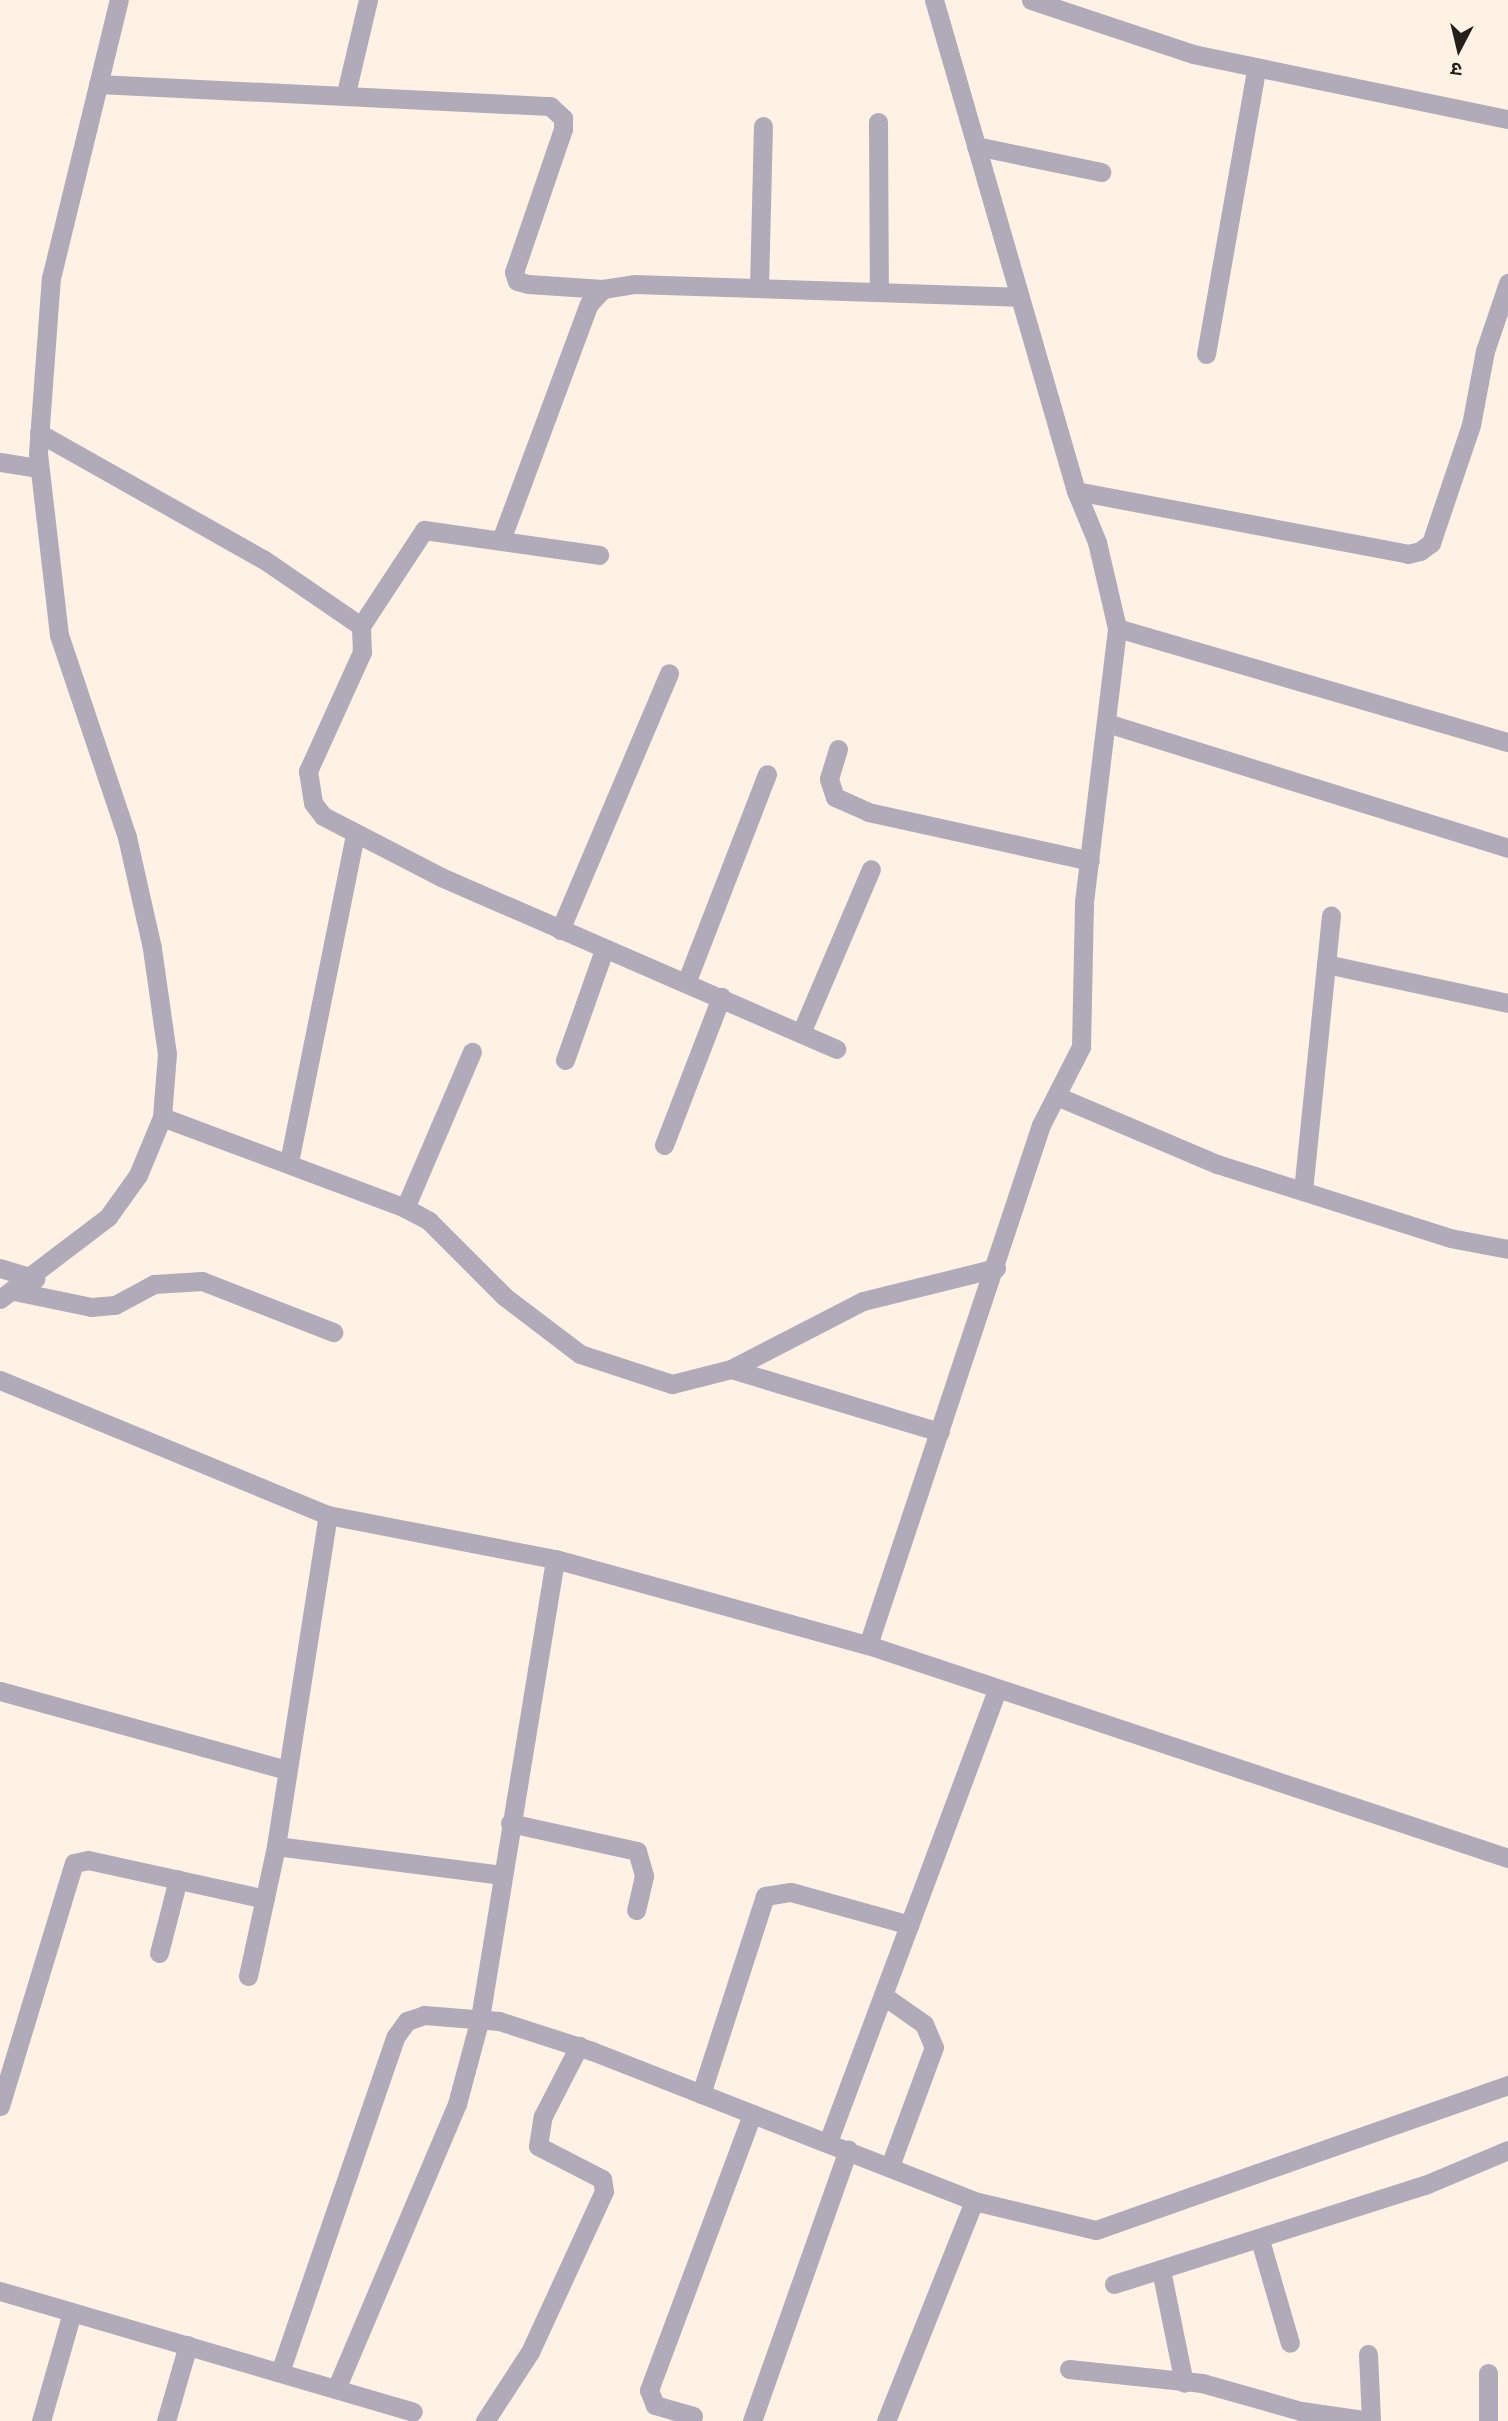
<!DOCTYPE html>
<html>
<head>
<meta charset="utf-8">
<style>
	body { margin:0 }
	#map { position:relative; width:1508px; height:2421px; overflow:hidden; background:#fef2e5; font-family:"Asap Condensed","Noto Sans Devanagari",sans-serif }
	div>[style] { position:absolute }
	.street>* { height:19px; margin:-9.5px; padding:0 9.5px; transform-origin:9.5px; border-radius:9.5px; background:#b0aab9 }
	span { translate:-50% -50%; white-space:nowrap; text-align:center; line-height:1.15; -webkit-text-stroke:5px #fef2e5; paint-order:stroke }
	.north { position:absolute; left:1424px; top:14px; width:70px; height:70px; -webkit-text-stroke:5px #fef2e5; paint-order:stroke; rotate:187deg; font-size:19px; font-weight:700; line-height:28px; text-align:center; color:#241f19 }
	.north::after { content:''; display:block; margin:auto; width:24px; height:32px; background:#241f19; clip-path:polygon(50% 0,100% 100%,50% 72%,0 100%) }
</style>
</head>
<body>
<div id="map">
	<div class="street">
		<div style="left:1031px;top:0;width:171px;rotate:18.4deg"></div>
		<div style="left:1193px;top:54px;width:322px;rotate:11.7deg"></div>
		<div style="left:98px;top:84px;width:453px;rotate:2.8deg"></div>
		<div style="left:550px;top:106px;width:18px;rotate:43deg"></div>
		<div style="left:563px;top:118px;width:11px;rotate:90deg"></div>
		<div style="left:563px;top:129px;width:151px;rotate:108.9deg"></div>
		<div style="left:514px;top:272px;width:9px;rotate:72deg"></div>
		<div style="left:517px;top:281px;width:11px;rotate:15deg"></div>
		<div style="left:528px;top:284px;width:75px;rotate:3.8deg"></div>
		<div style="left:346px;top:93px;width:96px;rotate:-76.7deg"></div>
		<div style="left:878px;top:122px;width:170px;rotate:89.7deg"></div>
		<div style="left:976px;top:146px;width:128px;rotate:11.7deg"></div>
		<div style="left:759px;top:288px;width:162px;rotate:-88.6deg"></div>
		<div style="left:1206px;top:354px;width:289px;rotate:-80deg"></div>
		<div style="left:39px;top:433px;width:257px;rotate:29.4deg"></div>
		<div style="left:263px;top:559px;width:119px;rotate:34.4deg"></div>
		<div style="left:361px;top:626px;width:26px;rotate:88deg"></div>
		<div style="left:362px;top:652px;width:131px;rotate:114.4deg"></div>
		<div style="left:308px;top:771px;width:32px;rotate:81deg"></div>
		<div style="left:313px;top:803px;width:16px;rotate:52deg"></div>
		<div style="left:323px;top:816px;width:133px;rotate:27.3deg"></div>
		<div style="left:441px;top:877px;width:431px;rotate:23.5deg"></div>
		<div style="left:0;top:462px;width:39px;rotate:9deg"></div>
		<div style="left:1076px;top:491px;width:338px;rotate:10.7deg"></div>
		<div style="left:1408px;top:554px;width:12px;rotate:-14deg"></div>
		<div style="left:1420px;top:551px;width:14px;rotate:-36deg"></div>
		<div style="left:1431px;top:543px;width:125px;rotate:-71.3deg"></div>
		<div style="left:1471px;top:425px;width:75px;rotate:-79.3deg"></div>
		<div style="left:1485px;top:351px;width:72px;rotate:-71.3deg"></div>
		<div style="left:501px;top:540px;width:252px;rotate:-69.6deg"></div>
		<div style="left:589px;top:304px;width:21px;rotate:-47deg"></div>
		<div style="left:603px;top:289px;width:31px;rotate:-9deg"></div>
		<div style="left:634px;top:284px;width:385px;rotate:1.9deg"></div>
		<div style="left:361px;top:626px;width:115px;rotate:-56.7deg"></div>
		<div style="left:424px;top:530px;width:177px;rotate:8.1deg"></div>
		<div style="left:1117px;top:628px;width:407px;rotate:16.3deg"></div>
		<div style="left:1110px;top:724px;width:417px;rotate:17.3deg"></div>
		<div style="left:838px;top:749px;width:31px;rotate:107deg"></div>
		<div style="left:829px;top:779px;width:19px;rotate:72deg"></div>
		<div style="left:835px;top:797px;width:36px;rotate:24deg"></div>
		<div style="left:868px;top:812px;width:227px;rotate:12.4deg"></div>
		<div style="left:560px;top:930px;width:279px;rotate:-67deg"></div>
		<div style="left:1326px;top:964px;width:186px;rotate:12.1deg"></div>
		<div style="left:686px;top:983px;width:224px;rotate:-68.8deg"></div>
		<div style="left:801px;top:1033px;width:178px;rotate:-66.9deg"></div>
		<div style="left:565px;top:1060px;width:117px;rotate:-70.5deg"></div>
		<div style="left:1059px;top:1097px;width:172px;rotate:23deg"></div>
		<div style="left:1217px;top:1164px;width:244px;rotate:17.6deg"></div>
		<div style="left:1450px;top:1238px;width:59px;rotate:10.7deg"></div>
		<div style="left:162px;top:1117px;width:259px;rotate:20.5deg"></div>
		<div style="left:405px;top:1208px;width:27px;rotate:28deg"></div>
		<div style="left:429px;top:1221px;width:107px;rotate:45deg"></div>
		<div style="left:505px;top:1297px;width:94px;rotate:37.2deg"></div>
		<div style="left:580px;top:1354px;width:97px;rotate:18.1deg"></div>
		<div style="left:672px;top:1384px;width:61px;rotate:-14.3deg"></div>
		<div style="left:731px;top:1369px;width:148px;rotate:-27.3deg"></div>
		<div style="left:863px;top:1301px;width:137px;rotate:-13.9deg"></div>
		<div style="left:664px;top:1145px;width:159px;rotate:-68.9deg"></div>
		<div style="left:289px;top:1162px;width:333px;rotate:-78.6deg"></div>
		<div style="left:1303px;top:1191px;width:277px;rotate:-84.2deg"></div>
		<div style="left:405px;top:1208px;width:170px;rotate:-66.8deg"></div>
		<div style="left:0;top:1268px;width:37px;rotate:17deg"></div>
		<div style="left:14px;top:1291px;width:79px;rotate:11.7deg"></div>
		<div style="left:91px;top:1307px;width:24px;rotate:-5deg"></div>
		<div style="left:115px;top:1305px;width:44px;rotate:-28.3deg"></div>
		<div style="left:154px;top:1284px;width:48px;rotate:-3.6deg"></div>
		<div style="left:202px;top:1281px;width:141px;rotate:21.3deg"></div>
		<div style="left:0;top:1299px;width:136px;rotate:-37.2deg"></div>
		<div style="left:108px;top:1217px;width:52px;rotate:-54.5deg"></div>
		<div style="left:138px;top:1175px;width:63px;rotate:-67.5deg"></div>
		<div style="left:162px;top:1117px;width:63px;rotate:-85.5deg"></div>
		<div style="left:167px;top:1054px;width:107px;rotate:-98.1deg"></div>
		<div style="left:152px;top:948px;width:114px;rotate:-102.7deg"></div>
		<div style="left:127px;top:837px;width:213px;rotate:-108.6deg"></div>
		<div style="left:59px;top:635px;width:183px;rotate:-96.6deg"></div>
		<div style="left:38px;top:453px;width:175px;rotate:-85.8deg"></div>
		<div style="left:51px;top:278px;width:286px;rotate:-76.3deg"></div>
		<div style="left:731px;top:1369px;width:218px;rotate:16.8deg"></div>
		<div style="left:0;top:1380px;width:355px;rotate:22.4deg"></div>
		<div style="left:328px;top:1515px;width:231px;rotate:11deg"></div>
		<div style="left:555px;top:1559px;width:325px;rotate:15.4deg"></div>
		<div style="left:868px;top:1645px;width:675px;rotate:18.41deg"></div>
		<div style="left:868px;top:1645px;width:548px;rotate:-71.6deg"></div>
		<div style="left:1041px;top:1125px;width:88px;rotate:-62.9deg"></div>
		<div style="left:1081px;top:1047px;width:145px;rotate:-88.8deg"></div>
		<div style="left:1084px;top:902px;width:276px;rotate:-83.1deg"></div>
		<div style="left:1117px;top:628px;width:88px;rotate:-103.1deg"></div>
		<div style="left:1097px;top:542px;width:55px;rotate:-112.4deg"></div>
		<div style="left:1076px;top:491px;width:511px;rotate:-106.13deg"></div>
		<div style="left:0;top:1691px;width:298px;rotate:15.4deg"></div>
		<div style="left:510px;top:1823px;width:130px;rotate:12.4deg"></div>
		<div style="left:637px;top:1851px;width:26px;rotate:74deg"></div>
		<div style="left:644px;top:1876px;width:35px;rotate:103deg"></div>
		<div style="left:276px;top:1846px;width:228px;rotate:7.3deg"></div>
		<div style="left:159px;top:1953px;width:76px;rotate:-75.6deg"></div>
		<div style="left:248px;top:1976px;width:133px;rotate:-77.8deg"></div>
		<div style="left:276px;top:1846px;width:335px;rotate:-81.1deg"></div>
		<div style="left:884px;top:1996px;width:49px;rotate:35deg"></div>
		<div style="left:924px;top:2024px;width:25px;rotate:67deg"></div>
		<div style="left:934px;top:2047px;width:127px;rotate:110.3deg"></div>
		<div style="left:701px;top:2094px;width:208px;rotate:-72.1deg"></div>
		<div style="left:765px;top:1896px;width:26px;rotate:-9deg"></div>
		<div style="left:791px;top:1892px;width:123px;rotate:15.5deg"></div>
		<div style="left:0;top:2106px;width:254px;rotate:-73.1deg"></div>
		<div style="left:74px;top:1863px;width:14px;rotate:-12deg"></div>
		<div style="left:88px;top:1860px;width:181px;rotate:12.4deg"></div>
		<div style="left:828px;top:2142px;width:482px;rotate:-69.5deg"></div>
		<div style="left:1260px;top:2240px;width:107px;rotate:73.8deg"></div>
		<div style="left:1161px;top:2270px;width:115px;rotate:78.5deg"></div>
		<div style="left:1114px;top:2284px;width:326px;rotate:-17.7deg"></div>
		<div style="left:1425px;top:2185px;width:90px;rotate:-22.9deg"></div>
		<div style="left:0;top:2291px;width:430px;rotate:16.3deg"></div>
		<div style="left:1368px;top:2354px;width:67px;rotate:87.4deg"></div>
		<div style="left:1069px;top:2369px;width:134px;rotate:6deg"></div>
		<div style="left:1202px;top:2383px;width:103px;rotate:15.8deg"></div>
		<div style="left:1301px;top:2411px;width:70px;rotate:8.2deg"></div>
		<div style="left:280px;top:2372px;width:355px;rotate:-71deg"></div>
		<div style="left:396px;top:2036px;width:19px;rotate:-54deg"></div>
		<div style="left:407px;top:2021px;width:18px;rotate:-19deg"></div>
		<div style="left:424px;top:2015px;width:75px;rotate:4.6deg"></div>
		<div style="left:499px;top:2021px;width:98px;rotate:17.9deg"></div>
		<div style="left:592px;top:2051px;width:410px;rotate:21.4deg"></div>
		<div style="left:1488px;top:2373px;width:48px;rotate:90deg"></div>
		<div style="left:336px;top:2389px;width:310px;rotate:-67deg"></div>
		<div style="left:457px;top:2104px;width:89px;rotate:-75deg"></div>
		<div style="left:480px;top:2018px;width:465px;rotate:-80.7deg"></div>
		<div style="left:693px;top:2416px;width:40px;rotate:-164deg"></div>
		<div style="left:655px;top:2405px;width:16px;rotate:-112deg"></div>
		<div style="left:649px;top:2390px;width:295px;rotate:-69.5deg"></div>
		<div style="left:41px;top:2421px;width:113px;rotate:-74.1deg"></div>
		<div style="left:166px;top:2421px;width:79px;rotate:-73.9deg"></div>
		<div style="left:485px;top:2421px;width:82px;rotate:-56.9deg"></div>
		<div style="left:530px;top:2352px;width:177px;rotate:-65.3deg"></div>
		<div style="left:604px;top:2191px;width:12px;rotate:-99deg"></div>
		<div style="left:602px;top:2179px;width:72px;rotate:-152.7deg"></div>
		<div style="left:538px;top:2146px;width:30px;rotate:-81deg"></div>
		<div style="left:543px;top:2116px;width:79px;rotate:-62.8deg"></div>
		<div style="left:752px;top:2421px;width:288px;rotate:-70.5deg"></div>
		<div style="left:886px;top:2421px;width:237px;rotate:-68.2deg"></div>
		<div style="left:974px;top:2201px;width:125px;rotate:13.4deg"></div>
		<div style="left:1096px;top:2230px;width:437px;rotate:-19.4deg"></div>
	</div>
	<div class="north">उ</div>
</div>
</body>
</html>
